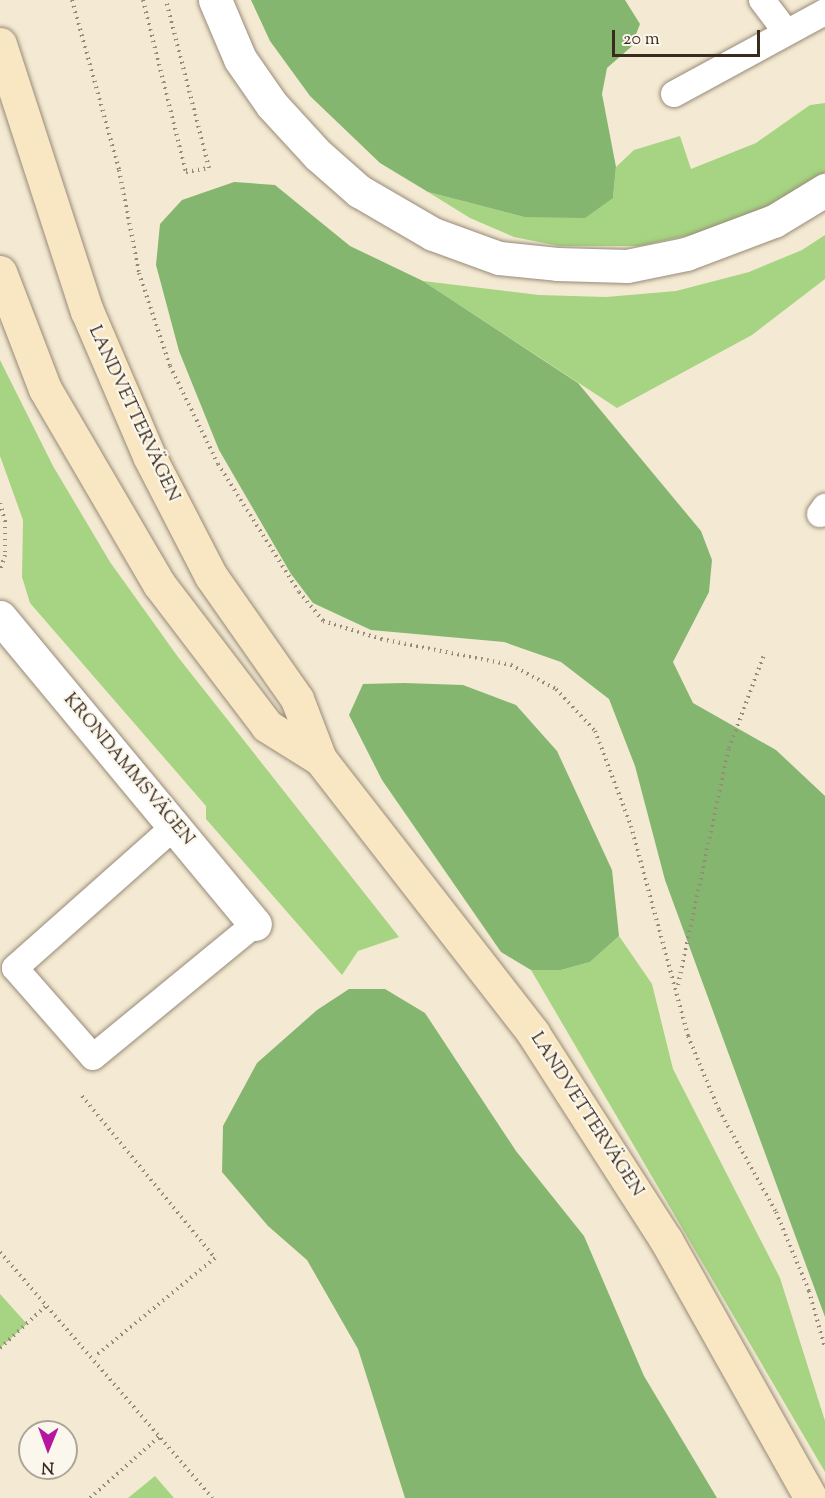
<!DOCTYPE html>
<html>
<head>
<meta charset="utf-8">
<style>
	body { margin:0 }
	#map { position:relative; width:825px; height:1498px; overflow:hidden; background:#f4ead3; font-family:"Sorts Mill Goudy",serif }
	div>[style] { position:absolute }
	.green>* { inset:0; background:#a6d482 }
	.forest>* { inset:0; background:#84b670 }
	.path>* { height:4px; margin-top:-2px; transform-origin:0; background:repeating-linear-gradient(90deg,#988a78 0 1.5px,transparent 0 6px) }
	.roads { filter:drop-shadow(0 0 2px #988a78) drop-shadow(0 0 2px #988a78) }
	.lane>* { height:26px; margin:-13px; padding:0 13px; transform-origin:13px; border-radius:13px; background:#fff }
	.street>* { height:33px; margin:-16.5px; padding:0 16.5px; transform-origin:16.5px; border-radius:16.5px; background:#fff }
	.secondary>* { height:33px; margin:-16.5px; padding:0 16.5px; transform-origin:16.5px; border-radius:16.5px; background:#f9e7c3 }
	span { translate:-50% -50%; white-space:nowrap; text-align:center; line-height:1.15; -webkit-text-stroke:4.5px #fbf7ec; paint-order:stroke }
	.street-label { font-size:18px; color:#3b2a1e }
	.north { position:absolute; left:18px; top:1420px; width:60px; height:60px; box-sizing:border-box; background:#fbf7ec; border:2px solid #aea59a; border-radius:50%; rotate:181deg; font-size:16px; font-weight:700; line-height:24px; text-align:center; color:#3b2a1e }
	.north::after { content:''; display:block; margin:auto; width:21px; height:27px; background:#b5179e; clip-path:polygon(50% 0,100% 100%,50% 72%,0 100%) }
	.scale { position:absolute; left:612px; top:30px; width:148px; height:27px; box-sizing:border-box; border:3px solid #3b2a1e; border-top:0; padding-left:8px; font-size:18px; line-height:21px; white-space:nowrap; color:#3b2a1e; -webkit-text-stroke:4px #fbf7ec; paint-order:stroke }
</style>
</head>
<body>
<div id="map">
	<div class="green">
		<div style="clip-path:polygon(825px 103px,825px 172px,782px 202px,715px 230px,639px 246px,559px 246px,514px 237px,470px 218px,428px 192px,524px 217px,613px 198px,616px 167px,634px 150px,680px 136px,691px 169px,756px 143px,810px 105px)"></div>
		<div style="clip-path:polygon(825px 235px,825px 279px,752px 335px,617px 408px,423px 281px,539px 295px,606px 297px,676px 291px,749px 272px,802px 250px)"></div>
		<div style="clip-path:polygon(0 360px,53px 466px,110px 562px,178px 657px,399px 937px,358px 951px,342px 975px,206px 819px,206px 806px,30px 603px,22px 577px,23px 520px,0 456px)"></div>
		<div style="clip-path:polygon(619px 936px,652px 984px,673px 1069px,780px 1278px,825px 1421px,825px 1472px,531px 970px,561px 970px,590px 962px)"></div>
		<div style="clip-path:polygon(0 1294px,27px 1324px,0 1348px)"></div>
		<div style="clip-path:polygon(155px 1476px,174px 1498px,128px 1498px)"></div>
	</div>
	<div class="forest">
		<div style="clip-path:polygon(251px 0,625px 0,640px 24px,631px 47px,607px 68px,602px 94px,616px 167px,613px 198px,585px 218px,524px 217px,428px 192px,380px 163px,310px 96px,270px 41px)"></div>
		<div style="clip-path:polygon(234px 182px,275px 185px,350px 246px,423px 281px,578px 383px,701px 531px,712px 560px,709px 592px,673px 662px,693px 703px,776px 750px,825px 796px,825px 1317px,665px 880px,635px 766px,609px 699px,561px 662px,504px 642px,371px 630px,313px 603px,291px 574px,219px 450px,179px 351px,156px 265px,160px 224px,182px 200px)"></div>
		<div style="clip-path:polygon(404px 683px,463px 685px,516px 705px,557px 751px,612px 870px,619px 936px,590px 962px,561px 970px,531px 970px,501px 952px,382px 780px,349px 715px,363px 684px)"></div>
		<div style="clip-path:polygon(349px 989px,385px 989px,425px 1013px,516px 1151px,584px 1236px,644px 1376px,717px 1498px,405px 1498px,358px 1349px,307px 1260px,268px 1226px,222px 1172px,223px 1126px,257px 1063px,317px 1010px)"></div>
	</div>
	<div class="path">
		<div style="left:72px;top:0;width:176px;rotate:74.5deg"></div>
		<div style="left:119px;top:170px;width:105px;rotate:79deg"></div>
		<div style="left:139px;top:273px;width:98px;rotate:71.6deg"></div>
		<div style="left:170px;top:366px;width:109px;rotate:63.9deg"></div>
		<div style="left:218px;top:464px;width:151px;rotate:57.7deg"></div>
		<div style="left:299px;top:592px;width:38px;rotate:50deg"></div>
		<div style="left:323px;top:621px;width:61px;rotate:17.2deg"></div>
		<div style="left:381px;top:639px;width:133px;rotate:11.3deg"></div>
		<div style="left:511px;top:665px;width:51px;rotate:28.1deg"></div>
		<div style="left:556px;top:689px;width:57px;rotate:47.1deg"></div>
		<div style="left:595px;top:731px;width:102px;rotate:69.2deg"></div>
		<div style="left:631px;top:826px;width:218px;rotate:74.8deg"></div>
		<div style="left:688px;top:1036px;width:80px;rotate:67.3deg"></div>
		<div style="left:719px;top:1110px;width:117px;rotate:60.8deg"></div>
		<div style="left:776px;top:1212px;width:86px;rotate:67.3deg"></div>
		<div style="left:809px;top:1291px;width:59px;rotate:74.3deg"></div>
		<div style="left:143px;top:0;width:177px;rotate:76deg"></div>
		<div style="left:186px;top:172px;width:23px;rotate:-10deg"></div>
		<div style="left:209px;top:168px;width:173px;rotate:-104.4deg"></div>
		<div style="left:0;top:503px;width:19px;rotate:74deg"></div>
		<div style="left:5px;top:521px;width:34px;rotate:90deg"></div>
		<div style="left:5px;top:555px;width:16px;rotate:108deg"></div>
		<div style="left:678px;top:985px;width:242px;rotate:-77.9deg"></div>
		<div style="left:729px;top:748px;width:99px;rotate:-69.4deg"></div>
		<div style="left:82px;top:1096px;width:210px;rotate:50.6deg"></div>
		<div style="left:215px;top:1258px;width:156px;rotate:140.7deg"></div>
		<div style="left:0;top:1252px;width:325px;rotate:49.2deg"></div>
		<div style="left:0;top:1348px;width:64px;rotate:-42.5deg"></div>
		<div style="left:90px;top:1498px;width:95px;rotate:-41.6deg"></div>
	</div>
	<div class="roads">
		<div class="lane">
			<div style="left:762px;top:0;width:40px;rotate:53deg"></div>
			<div style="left:674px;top:94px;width:172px;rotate:-28.5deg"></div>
			<div style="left:820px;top:514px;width:9px;rotate:-54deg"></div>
			<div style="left:175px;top:826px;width:214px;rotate:138.4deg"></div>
			<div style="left:15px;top:968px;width:118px;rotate:48.8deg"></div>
			<div style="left:93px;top:1057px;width:210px;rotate:-39.4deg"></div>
		</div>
		<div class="street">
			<div style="left:215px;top:0;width:64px;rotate:67deg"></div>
			<div style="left:240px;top:59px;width:56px;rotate:55.2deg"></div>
			<div style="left:272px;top:105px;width:68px;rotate:47.4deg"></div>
			<div style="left:318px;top:155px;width:55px;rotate:41.3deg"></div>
			<div style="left:359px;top:191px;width:86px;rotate:30.2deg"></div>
			<div style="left:433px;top:234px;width:70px;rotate:20deg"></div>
			<div style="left:499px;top:258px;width:58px;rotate:5.9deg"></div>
			<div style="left:557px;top:264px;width:70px;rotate:1.6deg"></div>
			<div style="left:627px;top:266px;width:60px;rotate:-11.5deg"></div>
			<div style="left:686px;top:254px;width:94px;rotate:-20.6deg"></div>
			<div style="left:774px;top:221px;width:60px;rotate:-31.3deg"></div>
			<div style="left:0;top:617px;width:399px;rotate:50.3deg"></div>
		</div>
		<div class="secondary">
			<div style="left:0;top:44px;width:281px;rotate:72deg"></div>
			<div style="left:87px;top:311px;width:158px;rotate:66.8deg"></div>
			<div style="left:149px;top:456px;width:135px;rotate:62.7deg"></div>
			<div style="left:211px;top:576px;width:150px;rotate:55deg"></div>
			<div style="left:297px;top:699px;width:64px;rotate:69deg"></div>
			<div style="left:320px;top:759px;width:347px;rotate:52.1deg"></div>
			<div style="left:533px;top:1033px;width:246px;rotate:57.3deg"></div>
			<div style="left:666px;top:1240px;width:296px;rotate:60.7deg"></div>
			<div style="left:0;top:272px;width:125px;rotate:69deg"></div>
			<div style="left:45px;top:389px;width:226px;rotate:59.7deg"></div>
			<div style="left:159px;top:584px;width:178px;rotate:52.7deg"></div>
			<div style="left:267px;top:726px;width:62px;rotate:31.9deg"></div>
		</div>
	</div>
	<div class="street-label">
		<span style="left:133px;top:414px;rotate:65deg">LANDVETTERVÄGEN</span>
		<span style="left:128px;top:770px;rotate:50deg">KRONDAMMSVÄGEN</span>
		<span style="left:586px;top:1115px;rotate:57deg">LANDVETTERVÄGEN</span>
	</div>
	<div class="north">N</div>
	<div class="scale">20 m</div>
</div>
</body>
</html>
